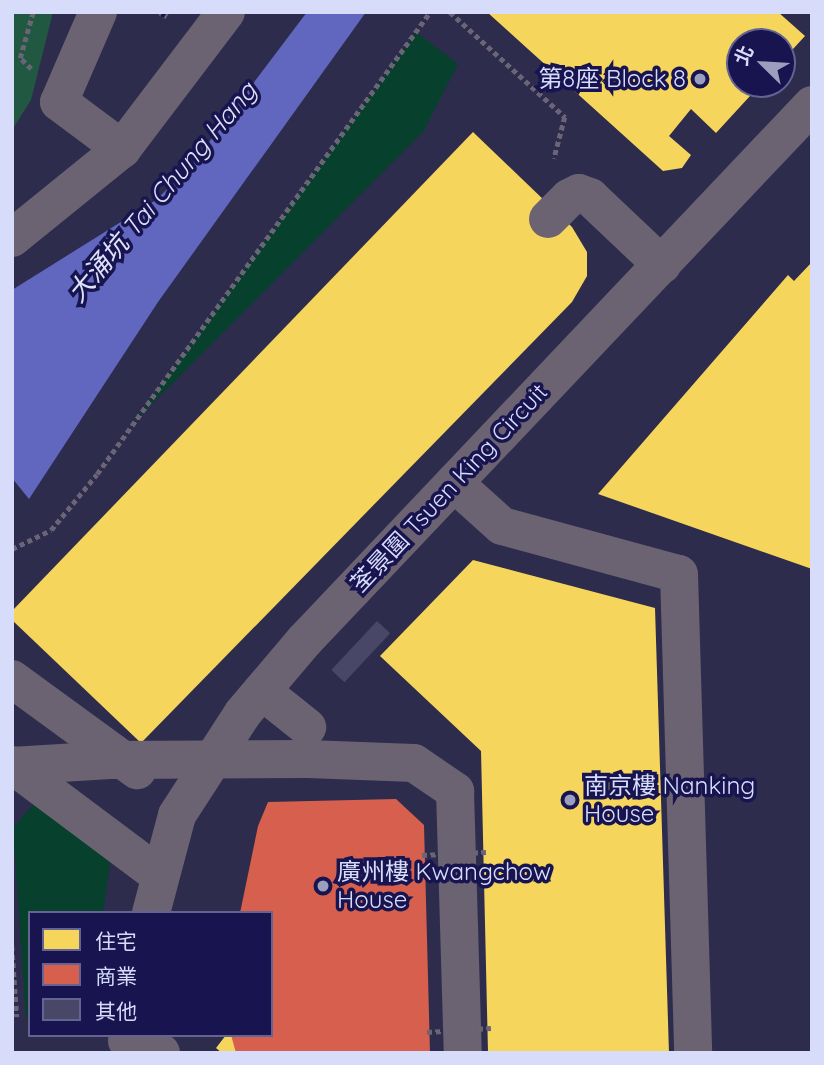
<!DOCTYPE html>
<html>
<head>
<meta charset="utf-8">
<style>
	body { margin:0 }
	#map { position:relative; width:824px; height:1065px; overflow:hidden; background:#2d2c4d; font-family:Quicksand,"Noto Sans TC",sans-serif }
	div>[style] { position:absolute }
	.green>* { inset:0; background:#07402c }
	.forest>* { inset:0; background:#215841 }
	.water>* { inset:0; background:#6167bf }
	.homes>* { inset:0; background:#f6d55c }
	.shops>* { inset:0; background:#d6604d }
	.building>* { inset:0; background:#484767; transform-origin:0 0 }
	.path>* { height:4.5px; margin-top:-2.25px; transform-origin:0; background:repeating-linear-gradient(90deg,#6a6476 0 5px,transparent 0 8.5px) }
	.minor>* { height:38px; margin:-19px; padding:0 19px; transform-origin:19px; border-radius:19px; background:#6b6272 }
	.rail>* { height:8px; margin-top:-4px; transform-origin:0; background:repeating-linear-gradient(90deg,#17144f 0 16px,#6e687a 0 32px); box-sizing:border-box; border-block:2px solid #6e687a }
	.path-bridge>* { height:4.5px; margin-top:-2.25px; transform-origin:0; background:repeating-linear-gradient(90deg,#6a6476 0 5px,transparent 0 8.5px) }
	.minor-bridge>* { height:38px; margin:-19px; padding:0 19px; transform-origin:19px; border-radius:19px; background:#6b6272 }
	.dots>* { width:19px; height:19px; translate:-50% -50%; box-sizing:border-box; border:4px solid #17144f; border-radius:50% }
	span { translate:-50% -50%; white-space:nowrap; text-align:center; line-height:1.15; -webkit-text-stroke:7px #17144f; paint-order:stroke }
	.poi-label { font-size:24px; color:#d7dcfa }
	.right { translate:-100% -50%; text-align:right }
	.left { translate:0 -50%; text-align:left }
	.street-label { font-size:24px; color:#d7dcfa }
	.water-label { font-size:26px; color:#dde1fa; font-style:italic }
	.frame { position:absolute; inset:0; border:14px solid #d7dcfa; pointer-events:none }
	.legend { position:absolute; left:28px; top:911px; width:245px; height:126px; box-sizing:border-box; background:#17144f; border:2px solid #646493; margin:0; padding:9px 12px; list-style:none; font-size:21px; color:#d7dcfa }
	.legend li { display:flex; align-items:center; gap:14px; height:35px }
	.legend b { width:35px; border:2px solid #646493 }
	.north { position:absolute; left:726px; top:28px; width:70px; height:70px; box-sizing:border-box; background:#17144f; border:2px solid #646493; border-radius:50%; rotate:294deg; font-size:19px; font-weight:700; line-height:28px; text-align:center; color:#d7dcfa }
	.north::after { content:''; display:block; margin:auto; width:24px; height:32px; background:#9c9ebd; clip-path:polygon(50% 0,100% 100%,50% 72%,0 100%) }
</style>
</head>
<body>
<div id="map">
	<div class="green">
		<div style="clip-path:polygon(416px 32px,458px 64px,423px 132px,133px 423px)"></div>
		<div style="clip-path:polygon(34px 803px,111px 858px,103px 913px,30px 913px,30px 1020px,26px 1019px,13px 828px)"></div>
	</div>
	<div class="forest">
		<div style="clip-path:polygon(12px 12px,53px 12px,31px 100px,12px 130px)"></div>
	</div>
	<div class="water">
		<div style="clip-path:polygon(307px 12px,366px 12px,158px 302px,29px 499px,12px 478px,12px 290px,156px 200px,191px 166px)"></div>
	</div>
	<div class="homes">
		<div style="clip-path:polygon(487px 12px,778px 12px,805px 36px,782px 61px,782px 42px,740px 42px,740px 84px,761px 84px,716px 133px,691px 109px,669px 136px,691px 155px,682px 168px,663px 171px)"></div>
		<div style="clip-path:polygon(473px 132px,572px 227px,587px 252px,587px 276px,572px 302px,141px 743px,12px 620px,12px 611px)"></div>
		<div style="clip-path:polygon(812px 262px,812px 569px,598px 494px,788px 275px,794px 281px)"></div>
		<div style="clip-path:polygon(473px 560px,655px 608px,669px 1053px,488px 1053px,481px 751px,380px 656px)"></div>
		<div style="clip-path:polygon(335px 812px,346px 821px,353px 814px,365px 824px,343px 849px,357px 861px,379px 836px,391px 846px,385px 854px,395px 862px,375px 886px,393px 901px,375px 922px,356px 906px,348px 916px,366px 932px,349px 953px,331px 938px,311px 961px,301px 953px,294px 960px,282px 950px,303px 924px,289px 912px,271px 934px,271px 913px,251px 911px,272px 887px,250px 869px,268px 848px,289px 866px,297px 856px,277px 838px,294px 817px,315px 836px)"></div>
		<div style="clip-path:polygon(301px 991px,312px 1000px,318px 992px,330px 1002px,309px 1028px,323px 1040px,344px 1014px,357px 1025px,351px 1032px,360px 1041px,350px 1053px,222px 1053px,216px 1048px,226px 1035px,243px 1035px,254px 1045px,263px 1035px,271px 1035px,271px 1006px,280px 1014px)"></div>
	</div>
	<div class="shops">
		<div style="clip-path:polygon(396px 799px,424px 825px,430px 1053px,236px 1053px,231px 1035px,271px 1035px,271px 913px,240px 913px,258px 826px,268px 802px)"></div>
	</div>
	<div class="building">
		<div style="left:377px;top:621px;width:18px;height:67px;rotate:43deg"></div>
	</div>
	<div class="path">
		<div style="left:450px;top:12px;width:156px;rotate:42.4deg"></div>
		<div style="left:565px;top:117px;width:43px;rotate:104.7deg"></div>
		<div style="left:31px;top:69px;width:16px;rotate:-135deg"></div>
		<div style="left:20px;top:58px;width:48px;rotate:-74.2deg"></div>
		<div style="left:12px;top:549px;width:43px;rotate:-26deg"></div>
		<div style="left:51px;top:530px;width:72px;rotate:-50.6deg"></div>
		<div style="left:97px;top:474px;width:570px;rotate:-54.22deg"></div>
		<div style="left:12px;top:946px;width:71px;rotate:86deg"></div>
	</div>
	<div class="minor">
		<div style="left:98px;top:12px;width:98px;rotate:113.4deg"></div>
		<div style="left:59px;top:102px;width:79px;rotate:36.7deg"></div>
		<div style="left:548px;top:219px;width:30px;rotate:-45deg"></div>
		<div style="left:569px;top:198px;width:11px;rotate:-27deg"></div>
		<div style="left:579px;top:193px;width:12px;rotate:20deg"></div>
		<div style="left:590px;top:197px;width:99px;rotate:43.4deg"></div>
		<div style="left:12px;top:238px;width:141px;rotate:-39deg"></div>
		<div style="left:122px;top:149px;width:172px;rotate:-52.8deg"></div>
		<div style="left:454px;top:483px;width:64px;rotate:41.9deg"></div>
		<div style="left:502px;top:526px;width:183px;rotate:15.2deg"></div>
		<div style="left:679px;top:574px;width:479px;rotate:88.3deg"></div>
		<div style="left:12px;top:679px;width:155px;rotate:36.1deg"></div>
		<div style="left:262px;top:691px;width:58px;rotate:38.7deg"></div>
		<div style="left:308px;top:759px;width:106px;rotate:2.2deg"></div>
		<div style="left:414px;top:763px;width:50px;rotate:34.3deg"></div>
		<div style="left:455px;top:791px;width:262px;rotate:88.3deg"></div>
		<div style="left:12px;top:765px;width:184px;rotate:36.8deg"></div>
		<div style="left:151px;top:913px;width:101px;rotate:-75.1deg"></div>
		<div style="left:177px;top:815px;width:121px;rotate:-57.1deg"></div>
		<div style="left:243px;top:713px;width:96px;rotate:-49.7deg"></div>
		<div style="left:305px;top:640px;width:737px;rotate:-46.54deg"></div>
		<div style="left:127px;top:1041px;width:36px;rotate:19deg"></div>
	</div>
	<div class="rail">
		<div style="left:162px;top:17px;width:6px;rotate:-59deg"></div>
	</div>
	<div class="path-bridge">
		<div style="left:422px;top:855px;width:64px;rotate:-2.7deg"></div>
		<div style="left:427px;top:1032px;width:64px;rotate:-3.6deg"></div>
	</div>
	<div class="minor-bridge">
		<div style="left:12px;top:766px;width:98px;rotate:-3.5deg"></div>
		<div style="left:110px;top:760px;width:198px;rotate:-0.3deg"></div>
	</div>
	<div class="dots">
		<div style="left:700px;top:79px;background:#9c9ebd"></div>
		<div style="left:570px;top:800px;background:#9c9ebd"></div>
		<div style="left:323px;top:886px;background:#9c9ebd"></div>
	</div>
	<div class="poi-label">
		<span class="right" style="left:686px;top:79px">第8座 Block 8</span>
		<span class="left" style="left:584px;top:800px">南京樓 Nanking<br>House</span>
		<span class="left" style="left:337px;top:886px">廣州樓 Kwangchow<br>House</span>
	</div>
	<div class="street-label">
		<span style="left:449px;top:488px;rotate:-47deg">荃景圍 Tsuen King Circuit</span>
	</div>
	<div class="water-label">
		<span style="left:162px;top:192px;rotate:-50deg">大涌坑 Tai Chung Hang</span>
	</div>
	<div class="frame"></div>
	<ul class="legend">
	<li><b style="height:19px;background:#f6d55c"></b>住宅</li>
	<li><b style="height:19px;background:#d6604d"></b>商業</li>
	<li><b style="height:19px;background:#484767"></b>其他</li>
	</ul>
	<div class="north">北</div>
</div>
</body>
</html>
